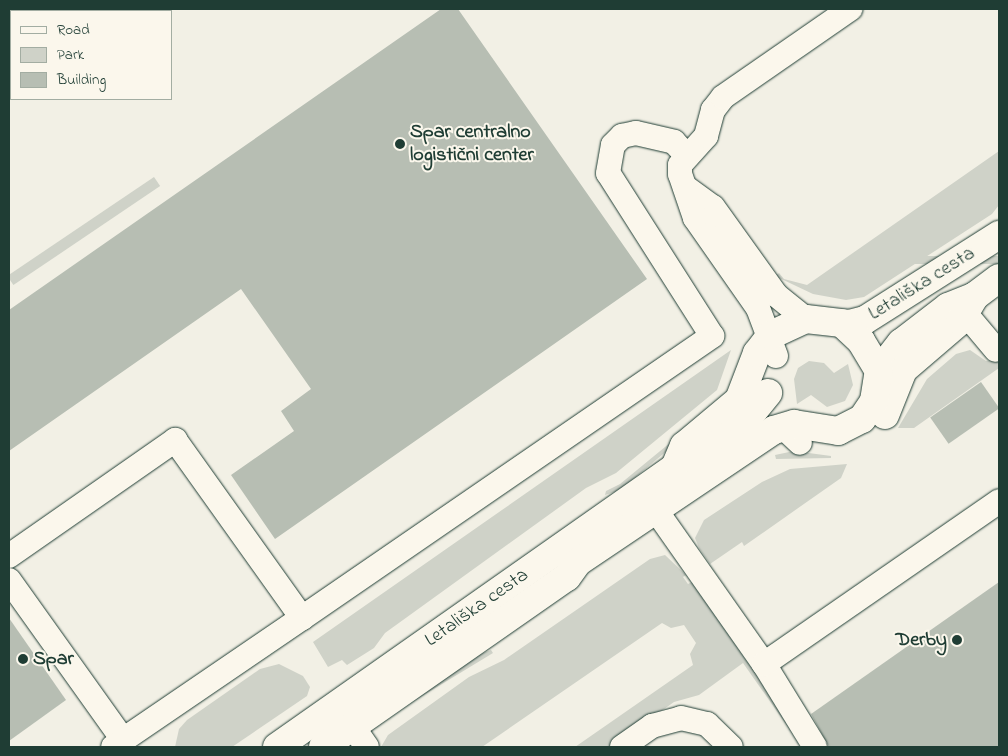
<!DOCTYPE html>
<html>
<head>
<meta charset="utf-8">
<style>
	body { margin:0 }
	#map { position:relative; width:1008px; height:756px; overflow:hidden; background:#f2f0e5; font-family:"Indie Flower",sans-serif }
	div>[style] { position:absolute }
	.green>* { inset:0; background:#cfd2c8; transform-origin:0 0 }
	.building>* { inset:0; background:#b7beb3; transform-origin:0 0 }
	.roads { filter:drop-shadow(0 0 1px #1f3d34) drop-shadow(0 0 1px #1f3d34) }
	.minor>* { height:24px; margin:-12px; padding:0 12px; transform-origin:12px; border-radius:12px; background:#fbf7ec }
	.major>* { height:28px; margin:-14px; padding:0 14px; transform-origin:14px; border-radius:14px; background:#fbf7ec }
	.dots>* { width:14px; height:14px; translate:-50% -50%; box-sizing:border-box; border:2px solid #fbf7ec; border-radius:50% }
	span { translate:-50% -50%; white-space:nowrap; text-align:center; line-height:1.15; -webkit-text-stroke:4px #fbf7ec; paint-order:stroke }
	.poi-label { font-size:20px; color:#1f3d34; font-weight:700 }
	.left { translate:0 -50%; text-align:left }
	.right { translate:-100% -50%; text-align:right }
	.street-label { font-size:20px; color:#1f3d34 }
	.frame { position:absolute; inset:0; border:10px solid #1f3d34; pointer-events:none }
	.legend { position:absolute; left:10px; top:10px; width:162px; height:90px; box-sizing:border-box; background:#fbf7ec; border:1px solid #a3ada2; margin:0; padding:6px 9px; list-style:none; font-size:15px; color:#1f3d34 }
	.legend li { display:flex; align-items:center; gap:10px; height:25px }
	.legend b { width:25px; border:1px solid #a3ada2 }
</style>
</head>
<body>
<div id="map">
	<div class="green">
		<div style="clip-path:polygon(999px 151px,999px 205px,992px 214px,864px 297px,846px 300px,813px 294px,775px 276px,779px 273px,784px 279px,807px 285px)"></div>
		<div style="left:154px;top:177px;width:11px;height:177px;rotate:56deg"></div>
		<div style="left:999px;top:256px;width:8px;height:116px;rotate:90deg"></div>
		<div style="clip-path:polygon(731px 350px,717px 390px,616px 473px,586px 488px,385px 633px,374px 648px,347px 665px,342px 660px,328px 667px,313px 642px)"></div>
		<div style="clip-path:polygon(970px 350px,986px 361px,999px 358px,999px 368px,914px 428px,898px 428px,927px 379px,956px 354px)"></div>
		<div style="clip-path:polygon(809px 361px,824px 363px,834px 373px,848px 364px,853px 385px,845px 401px,827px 407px,811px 395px,797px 404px,794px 379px,798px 368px)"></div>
		<div style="clip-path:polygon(710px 410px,712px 413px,620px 490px,605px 495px,606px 491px,620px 484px)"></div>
		<div style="clip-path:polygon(794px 451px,831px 456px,831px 458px,776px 459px,775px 455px)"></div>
		<div style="clip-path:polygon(847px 464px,841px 478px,744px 546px,742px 542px,710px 564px,699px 548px,695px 538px,704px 520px,762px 482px,790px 469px)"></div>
		<div style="clip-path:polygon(665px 555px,686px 575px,683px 577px,688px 584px,692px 582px,807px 747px,802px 747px,743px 663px,699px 695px,674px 702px,610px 747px,575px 747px,693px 665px,690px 654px,696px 643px,684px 625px,671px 628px,662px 623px,482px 747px,381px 747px,388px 735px,469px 677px,504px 660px,650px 559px)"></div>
		<div style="clip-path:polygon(491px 650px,493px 653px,391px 715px,478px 655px)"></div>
		<div style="clip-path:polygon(279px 664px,303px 676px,310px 687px,307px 696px,232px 747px,175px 747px,179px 729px,187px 720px,260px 669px)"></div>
	</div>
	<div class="building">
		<div style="clip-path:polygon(441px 9px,458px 9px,647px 279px,275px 539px,231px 475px,294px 431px,281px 411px,311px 389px,241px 289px,9px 451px,9px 310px)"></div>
		<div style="left:981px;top:382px;width:32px;height:62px;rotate:55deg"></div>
		<div style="clip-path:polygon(999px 582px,999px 747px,829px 747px,811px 714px)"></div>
		<div style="clip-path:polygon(9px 618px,66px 700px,9px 741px)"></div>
	</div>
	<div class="roads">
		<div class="minor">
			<div style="left:685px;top:187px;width:34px;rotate:36deg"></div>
			<div style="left:713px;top:207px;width:108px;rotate:54.4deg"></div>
			<div style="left:776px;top:295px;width:38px;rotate:39deg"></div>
			<div style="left:965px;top:313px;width:48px;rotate:50deg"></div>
			<div style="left:776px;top:356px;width:51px;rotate:-110.6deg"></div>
			<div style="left:758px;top:308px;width:110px;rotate:-125deg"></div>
			<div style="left:695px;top:218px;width:46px;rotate:-108.8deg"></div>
			<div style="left:680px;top:174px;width:9px;rotate:-90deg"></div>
			<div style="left:680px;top:165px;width:39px;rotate:-48deg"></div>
			<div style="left:706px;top:136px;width:27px;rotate:-75deg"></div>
			<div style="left:713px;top:110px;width:16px;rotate:-52deg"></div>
			<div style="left:723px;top:97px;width:155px;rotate:-34.7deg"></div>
			<div style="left:783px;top:427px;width:23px;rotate:43deg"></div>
			<div style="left:662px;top:519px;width:177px;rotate:54.9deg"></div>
			<div style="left:764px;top:664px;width:97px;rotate:58.4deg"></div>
			<div style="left:9px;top:556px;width:203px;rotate:-34.9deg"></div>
			<div style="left:175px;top:440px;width:219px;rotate:54.5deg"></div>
			<div style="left:302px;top:618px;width:498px;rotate:-34.5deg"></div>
			<div style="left:712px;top:336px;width:193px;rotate:-122.5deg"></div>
			<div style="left:608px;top:173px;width:28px;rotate:-80deg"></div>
			<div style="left:613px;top:145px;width:13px;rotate:-45deg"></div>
			<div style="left:622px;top:136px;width:14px;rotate:-12deg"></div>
			<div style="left:636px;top:133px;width:39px;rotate:13deg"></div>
			<div style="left:674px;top:142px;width:18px;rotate:47deg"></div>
			<div style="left:9px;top:580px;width:196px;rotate:54.5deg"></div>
			<div style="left:123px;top:740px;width:12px;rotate:145deg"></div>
			<div style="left:764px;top:664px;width:286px;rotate:-34.7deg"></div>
			<div style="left:353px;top:727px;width:24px;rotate:55deg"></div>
			<div style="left:123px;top:740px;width:217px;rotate:-34.3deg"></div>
			<div style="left:622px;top:747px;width:37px;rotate:-35deg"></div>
			<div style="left:652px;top:726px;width:30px;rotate:-15deg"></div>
			<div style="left:681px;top:718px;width:27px;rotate:13deg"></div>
			<div style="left:707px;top:724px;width:33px;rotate:44deg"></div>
		</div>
		<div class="major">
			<div style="left:879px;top:371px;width:36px;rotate:-52deg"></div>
			<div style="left:901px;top:343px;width:59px;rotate:-37.5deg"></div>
			<div style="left:948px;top:307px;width:29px;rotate:-22deg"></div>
			<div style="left:975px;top:296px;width:30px;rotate:-37deg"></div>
			<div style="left:885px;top:415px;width:48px;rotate:-68.2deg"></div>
			<div style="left:903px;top:370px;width:75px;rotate:-40.7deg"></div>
			<div style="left:960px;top:321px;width:29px;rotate:-59deg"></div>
			<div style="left:675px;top:467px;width:23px;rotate:-67deg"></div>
			<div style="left:684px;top:446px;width:72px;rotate:-39.9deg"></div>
			<div style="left:739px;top:400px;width:50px;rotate:-69deg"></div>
			<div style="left:757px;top:353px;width:23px;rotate:-52deg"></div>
			<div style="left:771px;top:335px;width:38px;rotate:-25deg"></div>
			<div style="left:806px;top:319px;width:43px;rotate:6.6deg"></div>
			<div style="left:849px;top:324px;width:16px;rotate:-14deg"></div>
			<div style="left:865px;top:320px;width:159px;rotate:-32.4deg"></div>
			<div style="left:277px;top:747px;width:487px;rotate:-35.1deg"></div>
			<div style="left:675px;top:467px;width:22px;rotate:-16deg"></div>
			<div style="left:696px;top:461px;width:60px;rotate:-38.2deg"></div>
			<div style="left:743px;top:424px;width:40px;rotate:-51deg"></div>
			<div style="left:323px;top:747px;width:297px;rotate:-34.9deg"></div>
			<div style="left:567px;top:577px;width:19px;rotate:-54deg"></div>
			<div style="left:578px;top:562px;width:236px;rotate:-34deg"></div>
			<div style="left:774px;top:430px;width:21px;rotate:-17deg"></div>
			<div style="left:794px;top:424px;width:45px;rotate:9deg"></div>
			<div style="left:838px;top:431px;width:27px;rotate:-27deg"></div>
			<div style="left:862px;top:419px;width:22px;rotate:-56deg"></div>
			<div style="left:874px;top:401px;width:30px;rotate:-81deg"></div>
			<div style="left:879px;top:371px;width:35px;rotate:-121deg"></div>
			<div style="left:861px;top:341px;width:26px;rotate:-137deg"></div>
		</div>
	</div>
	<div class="dots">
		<div style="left:400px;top:144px;background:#1f3d34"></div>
		<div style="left:957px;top:640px;background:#1f3d34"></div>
		<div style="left:23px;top:659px;background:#1f3d34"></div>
	</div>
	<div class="poi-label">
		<span class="left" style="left:410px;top:144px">Spar centralno<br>logistični center</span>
		<span class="right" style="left:947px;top:640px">Derby</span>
		<span class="left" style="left:33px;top:659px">Spar</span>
	</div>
	<div class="street-label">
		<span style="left:922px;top:284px;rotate:-32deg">Letališka cesta</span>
		<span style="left:477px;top:608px;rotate:-35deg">Letališka cesta</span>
	</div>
	<div class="frame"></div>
	<ul class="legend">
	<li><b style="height:6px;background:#fbf7ec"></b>Road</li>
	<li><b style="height:14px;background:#cfd2c8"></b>Park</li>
	<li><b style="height:14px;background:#b7beb3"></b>Building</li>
	</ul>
</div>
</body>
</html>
